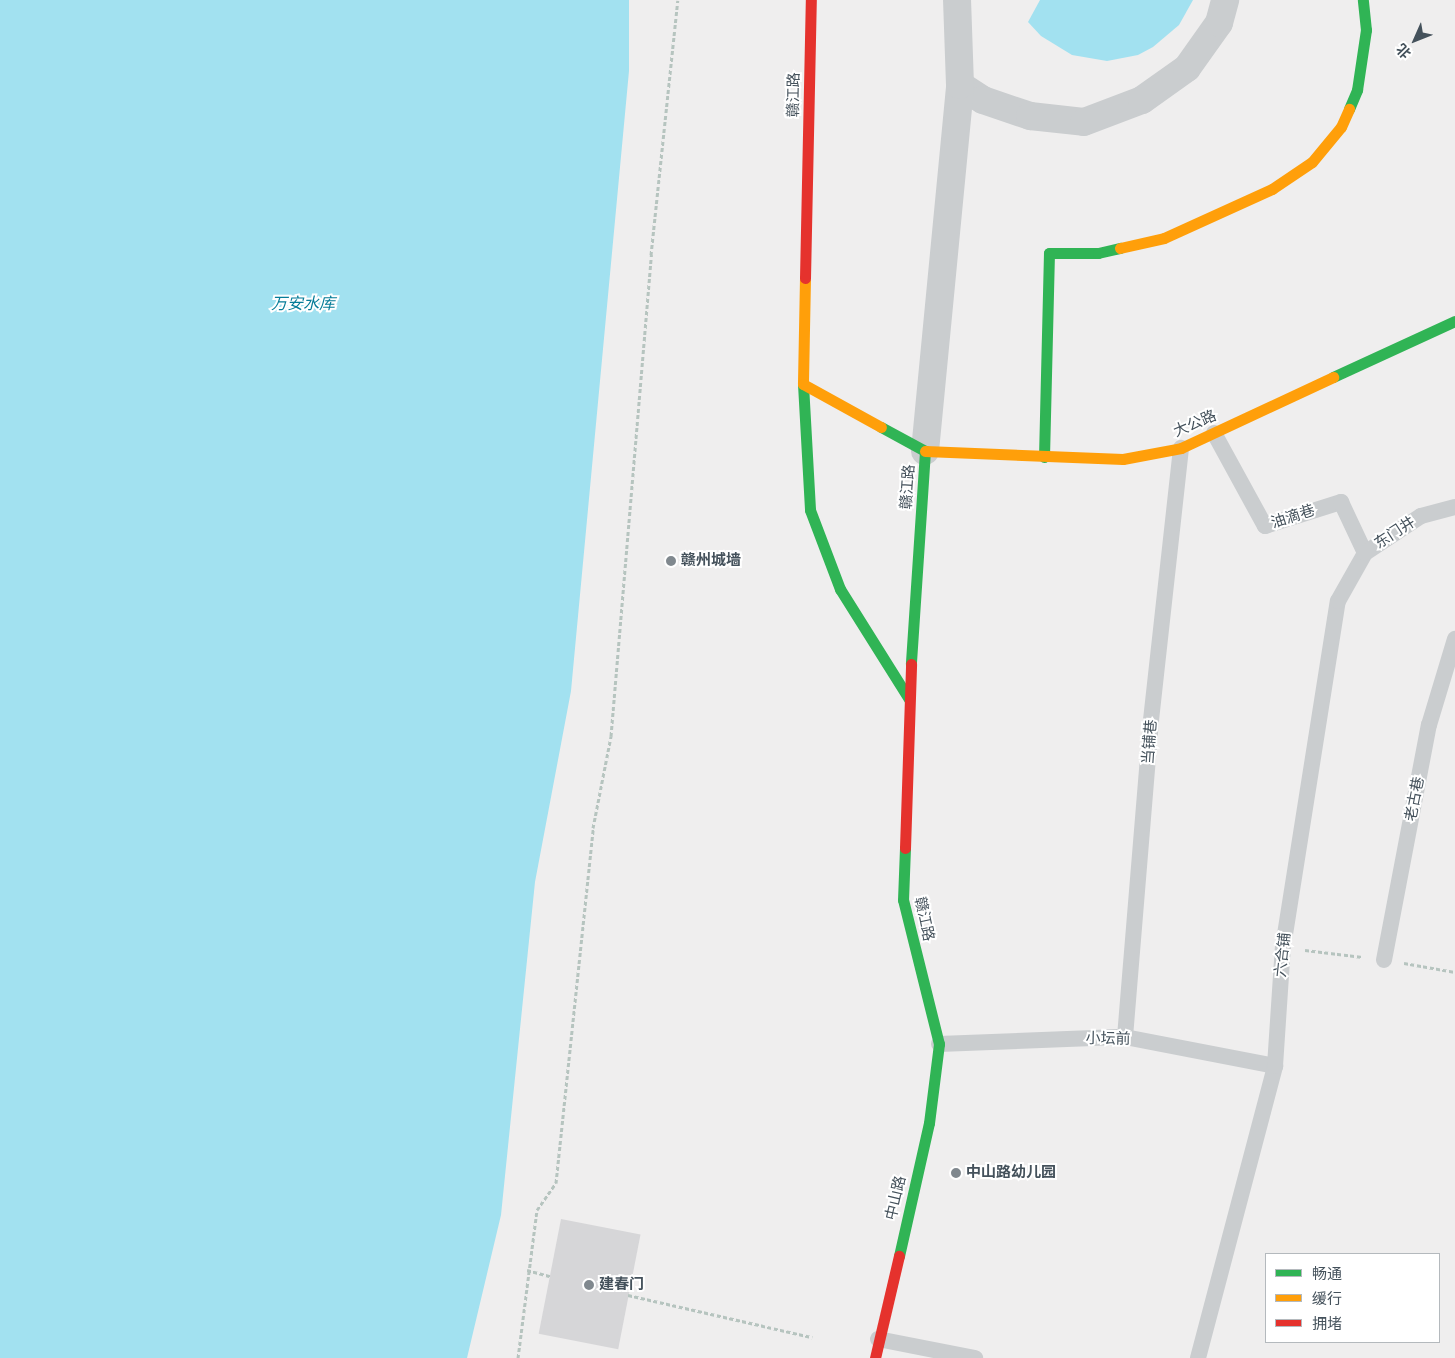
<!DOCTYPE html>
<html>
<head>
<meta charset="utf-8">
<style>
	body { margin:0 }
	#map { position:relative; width:1455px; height:1358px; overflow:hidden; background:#efeeee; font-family:Signika,"Noto Sans SC",sans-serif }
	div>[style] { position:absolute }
	.water>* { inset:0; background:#a2e1f0 }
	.building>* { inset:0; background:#d6d6d8; transform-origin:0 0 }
	.path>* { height:3px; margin-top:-1.5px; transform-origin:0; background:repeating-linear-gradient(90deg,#b6c4bf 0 4px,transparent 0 6.5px) }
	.lane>* { height:16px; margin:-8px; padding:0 8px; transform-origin:8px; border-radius:8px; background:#cacdcf }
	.street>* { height:28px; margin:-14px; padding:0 14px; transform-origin:14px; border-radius:14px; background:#cacdcf }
	.fast>* { height:11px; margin:-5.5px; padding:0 5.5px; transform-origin:5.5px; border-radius:5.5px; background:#30b455 }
	.slow>* { height:11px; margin:-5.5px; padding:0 5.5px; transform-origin:5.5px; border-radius:5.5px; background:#ff9f0a }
	.jam>* { height:11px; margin:-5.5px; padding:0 5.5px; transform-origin:5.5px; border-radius:5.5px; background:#e5322d }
	.dots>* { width:14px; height:14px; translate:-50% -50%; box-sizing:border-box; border:2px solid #fff; border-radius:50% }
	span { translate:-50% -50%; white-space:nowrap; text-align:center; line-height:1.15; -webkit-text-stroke:4px #fff; paint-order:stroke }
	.street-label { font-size:15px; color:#44515b }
	.poi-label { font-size:15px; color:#44515b; font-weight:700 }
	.left { translate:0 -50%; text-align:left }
	.water-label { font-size:16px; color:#057c98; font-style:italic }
	.legend { position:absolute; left:1265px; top:1253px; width:175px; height:90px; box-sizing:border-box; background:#fff; border:1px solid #b4b9bd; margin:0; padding:6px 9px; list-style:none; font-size:15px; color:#44515b }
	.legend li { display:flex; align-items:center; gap:10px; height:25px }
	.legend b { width:25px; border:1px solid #b4b9bd }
	.north { position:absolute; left:1390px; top:15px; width:50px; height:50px; -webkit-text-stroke:4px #fff; paint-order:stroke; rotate:226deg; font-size:14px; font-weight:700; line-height:20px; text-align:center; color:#44515b }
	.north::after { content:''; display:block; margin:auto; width:18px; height:22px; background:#44515b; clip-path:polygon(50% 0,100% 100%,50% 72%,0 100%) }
</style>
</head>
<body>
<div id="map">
	<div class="water">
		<div style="clip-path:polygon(0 0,629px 0,629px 71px,571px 691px,535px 882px,501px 1215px,467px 1358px,0 1358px)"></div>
		<div style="clip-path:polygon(1040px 0,1193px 0,1179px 25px,1153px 47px,1138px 55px,1107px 61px,1072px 55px,1041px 36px,1028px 22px)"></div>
	</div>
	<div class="building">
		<div style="left:561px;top:1219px;width:81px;height:117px;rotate:11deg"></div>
	</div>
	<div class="path">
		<div style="left:1305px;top:950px;width:58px;rotate:6.9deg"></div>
		<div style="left:1404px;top:963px;width:52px;rotate:10deg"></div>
		<div style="left:527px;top:1270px;width:24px;rotate:15deg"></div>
		<div style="left:628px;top:1295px;width:189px;rotate:12.9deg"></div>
		<div style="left:518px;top:1358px;width:149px;rotate:-82.7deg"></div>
		<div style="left:537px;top:1210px;width:33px;rotate:-55deg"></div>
		<div style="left:556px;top:1183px;width:357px;rotate:-84deg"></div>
		<div style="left:593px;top:828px;width:94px;rotate:-78.9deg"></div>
		<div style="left:611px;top:736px;width:483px;rotate:-85.2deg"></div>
		<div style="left:651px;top:255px;width:256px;rotate:-84deg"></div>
	</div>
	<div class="lane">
		<div style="left:1214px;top:433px;width:106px;rotate:61.3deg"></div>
		<div style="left:1265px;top:526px;width:80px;rotate:-17.5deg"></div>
		<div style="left:1341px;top:502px;width:56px;rotate:64.8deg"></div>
		<div style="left:1384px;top:960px;width:239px;rotate:-79.2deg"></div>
		<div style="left:1429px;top:725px;width:90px;rotate:-73.2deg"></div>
		<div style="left:1125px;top:1037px;width:318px;rotate:-85.3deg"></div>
		<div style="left:1151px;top:720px;width:274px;rotate:-83.7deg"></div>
		<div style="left:939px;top:1044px;width:186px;rotate:-2.2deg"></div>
		<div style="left:1125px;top:1037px;width:153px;rotate:10.9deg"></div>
		<div style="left:878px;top:1339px;width:99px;rotate:11.1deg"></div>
		<div style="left:1198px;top:1358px;width:302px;rotate:-75.2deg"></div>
		<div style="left:1275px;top:1066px;width:119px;rotate:-86.2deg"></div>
		<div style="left:1283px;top:947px;width:350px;rotate:-81deg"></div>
		<div style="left:1338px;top:601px;width:55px;rotate:-60.6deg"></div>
		<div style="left:1365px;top:553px;width:67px;rotate:-33.5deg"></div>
		<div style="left:1421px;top:516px;width:35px;rotate:-15deg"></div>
	</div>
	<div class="street">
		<div style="left:960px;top:85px;width:27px;rotate:33deg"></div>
		<div style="left:983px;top:100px;width:50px;rotate:18.8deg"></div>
		<div style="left:1030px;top:116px;width:54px;rotate:6.3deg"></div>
		<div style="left:1084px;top:122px;width:62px;rotate:-20.8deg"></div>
		<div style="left:1142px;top:100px;width:55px;rotate:-35.4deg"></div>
		<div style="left:1187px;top:68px;width:55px;rotate:-54.6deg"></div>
		<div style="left:1219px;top:23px;width:24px;rotate:-75deg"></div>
		<div style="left:925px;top:451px;width:368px;rotate:-84.5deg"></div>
		<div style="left:960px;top:85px;width:85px;rotate:-92deg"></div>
	</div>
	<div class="fast">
		<div style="left:1349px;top:109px;width:21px;rotate:-67deg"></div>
		<div style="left:1357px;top:90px;width:61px;rotate:-81.5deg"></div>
		<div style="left:1366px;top:30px;width:30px;rotate:-96deg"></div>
		<div style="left:1333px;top:377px;width:134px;rotate:-24.7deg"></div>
		<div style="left:803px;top:384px;width:126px;rotate:86.8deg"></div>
		<div style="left:810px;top:510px;width:85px;rotate:69.2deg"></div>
		<div style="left:840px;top:589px;width:130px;rotate:57.9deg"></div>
		<div style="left:881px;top:427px;width:50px;rotate:28.6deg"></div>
		<div style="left:925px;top:451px;width:213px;rotate:93.8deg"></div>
		<div style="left:1044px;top:457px;width:204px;rotate:-88.6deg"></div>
		<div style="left:1049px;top:253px;width:49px"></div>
		<div style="left:1098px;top:253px;width:23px;rotate:-13deg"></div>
		<div style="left:899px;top:1256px;width:136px;rotate:-77.3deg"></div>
		<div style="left:929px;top:1123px;width:80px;rotate:-82.8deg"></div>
		<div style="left:939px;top:1044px;width:148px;rotate:-104deg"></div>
		<div style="left:903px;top:900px;width:52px;rotate:-87.8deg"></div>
	</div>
	<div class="slow">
		<div style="left:1120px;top:248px;width:45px;rotate:-12.8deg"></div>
		<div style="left:1164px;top:238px;width:119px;rotate:-24.4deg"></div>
		<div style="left:1272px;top:189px;width:48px;rotate:-34deg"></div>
		<div style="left:1312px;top:162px;width:45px;rotate:-50.4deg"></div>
		<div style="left:1341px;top:127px;width:20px;rotate:-66deg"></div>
		<div style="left:805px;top:278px;width:106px;rotate:91.1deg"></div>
		<div style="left:803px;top:384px;width:89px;rotate:28.9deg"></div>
		<div style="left:925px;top:451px;width:198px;rotate:2.3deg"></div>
		<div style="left:1123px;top:459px;width:59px;rotate:-10.7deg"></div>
		<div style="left:1181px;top:448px;width:168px;rotate:-25deg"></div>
	</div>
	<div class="jam">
		<div style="left:805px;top:278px;width:278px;rotate:-88.8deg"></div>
		<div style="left:905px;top:848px;width:184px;rotate:-88.1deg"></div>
		<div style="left:875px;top:1358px;width:105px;rotate:-76.8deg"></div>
	</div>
	<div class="dots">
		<div style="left:671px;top:561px;background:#80888e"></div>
		<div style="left:956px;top:1173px;background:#80888e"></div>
		<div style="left:589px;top:1285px;background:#80888e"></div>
	</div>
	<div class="street-label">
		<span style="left:794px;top:95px;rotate:-89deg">赣江路</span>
		<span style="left:1195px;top:424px;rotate:-23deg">大公路</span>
		<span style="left:908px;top:487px;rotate:-86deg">赣江路</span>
		<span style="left:1293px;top:517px;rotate:-18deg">油滴巷</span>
		<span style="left:1395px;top:533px;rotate:-33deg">东门井</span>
		<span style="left:1150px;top:742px;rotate:-86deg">当铺巷</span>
		<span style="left:1415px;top:799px;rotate:-79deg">老古巷</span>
		<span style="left:924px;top:919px;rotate:78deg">赣江路</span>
		<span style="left:1283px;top:955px;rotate:-84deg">六合铺</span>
		<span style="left:1108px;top:1039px;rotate:1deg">小坛前</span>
		<span style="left:896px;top:1198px;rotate:-77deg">中山路</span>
	</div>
	<div class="poi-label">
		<span class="left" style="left:681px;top:561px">赣州城墙</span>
		<span class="left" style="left:966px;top:1173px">中山路幼儿园</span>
		<span class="left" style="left:599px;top:1285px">建春门</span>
	</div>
	<div class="water-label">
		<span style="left:303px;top:304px">万安水库</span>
	</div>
	<ul class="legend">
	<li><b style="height:6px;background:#30b455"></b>畅通</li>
	<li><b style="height:6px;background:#ff9f0a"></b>缓行</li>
	<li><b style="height:6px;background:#e5322d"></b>拥堵</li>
	</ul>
	<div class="north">北</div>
</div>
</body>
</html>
